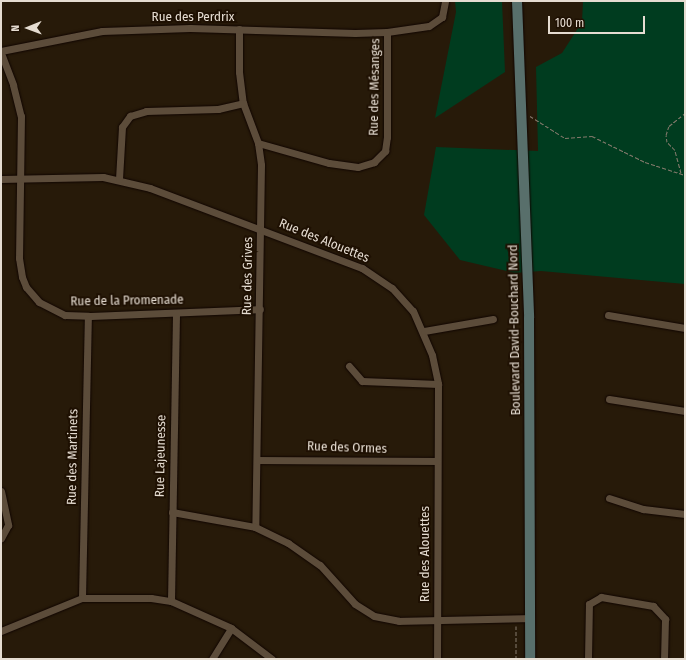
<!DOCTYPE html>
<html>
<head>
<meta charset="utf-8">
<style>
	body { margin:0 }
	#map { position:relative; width:686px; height:660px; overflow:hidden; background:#271a09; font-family:"Fira Sans Condensed",sans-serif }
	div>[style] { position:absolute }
	.green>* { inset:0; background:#003c1f }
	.path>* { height:1px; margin-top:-0.5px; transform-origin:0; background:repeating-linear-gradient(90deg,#857a6c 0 4px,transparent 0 6px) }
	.roads { filter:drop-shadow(0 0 1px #100500) drop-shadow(0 0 1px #100500) }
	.street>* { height:7px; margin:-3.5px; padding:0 3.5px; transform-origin:3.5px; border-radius:3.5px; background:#5c4c3a }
	.secondary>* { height:10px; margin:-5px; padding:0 5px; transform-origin:5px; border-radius:5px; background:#586f6b }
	span { translate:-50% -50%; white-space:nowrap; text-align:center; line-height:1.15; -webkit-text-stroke:4px #1e1002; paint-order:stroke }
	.street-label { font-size:13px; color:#e5dcd1 }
	.frame { position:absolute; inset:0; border:2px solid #e5dcd1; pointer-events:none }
	.north { position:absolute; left:8px; top:8px; width:40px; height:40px; -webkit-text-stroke:3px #1e1002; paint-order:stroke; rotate:269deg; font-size:11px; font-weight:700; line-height:16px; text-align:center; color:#e5dcd1 }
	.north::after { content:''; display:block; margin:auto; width:14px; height:18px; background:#e5dcd1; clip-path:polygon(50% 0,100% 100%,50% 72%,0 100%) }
	.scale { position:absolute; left:548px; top:16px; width:97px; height:18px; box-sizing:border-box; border:2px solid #e5dcd1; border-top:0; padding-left:5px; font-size:12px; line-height:14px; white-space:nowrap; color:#e5dcd1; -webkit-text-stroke:3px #1e1002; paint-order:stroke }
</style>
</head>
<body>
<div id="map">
	<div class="green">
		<div style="clip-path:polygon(455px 1px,502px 1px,505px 72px,435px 118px,456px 12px)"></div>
		<div style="clip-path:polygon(583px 1px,685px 1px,685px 284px,541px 271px,515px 273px,460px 260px,424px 215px,436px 147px,538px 151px,536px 67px,562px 53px,582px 22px)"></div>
	</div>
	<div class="path">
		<div style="left:530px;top:116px;width:41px;rotate:32.2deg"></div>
		<div style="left:565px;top:138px;width:27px;rotate:-4deg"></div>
		<div style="left:592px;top:136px;width:59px;rotate:26.1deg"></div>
		<div style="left:645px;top:162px;width:42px;rotate:18deg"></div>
		<div style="left:681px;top:173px;width:24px;rotate:-105deg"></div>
		<div style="left:675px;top:150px;width:11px;rotate:-135deg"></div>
		<div style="left:667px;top:142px;width:7px;rotate:-98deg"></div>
		<div style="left:666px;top:135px;width:9px;rotate:-72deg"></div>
		<div style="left:669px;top:126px;width:21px;rotate:-39deg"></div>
		<div style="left:516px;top:626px;width:33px;rotate:90deg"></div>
	</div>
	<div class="roads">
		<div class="street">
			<div style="left:239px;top:29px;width:43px;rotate:90deg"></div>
			<div style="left:239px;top:72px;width:31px;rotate:83deg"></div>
			<div style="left:243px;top:103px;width:43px;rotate:69.4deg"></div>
			<div style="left:258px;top:143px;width:22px;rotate:82deg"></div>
			<div style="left:261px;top:165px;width:362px;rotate:90.9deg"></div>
			<div style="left:1px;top:51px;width:103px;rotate:-11.2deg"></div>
			<div style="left:102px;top:31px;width:88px;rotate:-2deg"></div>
			<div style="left:190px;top:28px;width:165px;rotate:1.7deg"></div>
			<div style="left:355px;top:33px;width:32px;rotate:-2deg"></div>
			<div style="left:387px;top:32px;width:42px;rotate:-8.1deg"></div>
			<div style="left:429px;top:26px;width:16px;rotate:-35deg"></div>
			<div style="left:442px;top:17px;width:16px;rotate:-79deg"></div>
			<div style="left:1px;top:53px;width:34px;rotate:69deg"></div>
			<div style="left:13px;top:85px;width:32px;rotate:76deg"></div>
			<div style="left:21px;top:116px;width:142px;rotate:90.8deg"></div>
			<div style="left:19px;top:258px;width:19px;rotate:81deg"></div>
			<div style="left:22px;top:277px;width:11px;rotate:68deg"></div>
			<div style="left:26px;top:287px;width:20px;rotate:49deg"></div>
			<div style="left:39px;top:302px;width:29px;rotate:27deg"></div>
			<div style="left:65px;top:315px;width:23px;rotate:2deg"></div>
			<div style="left:88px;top:316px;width:172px;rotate:-2.3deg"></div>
			<div style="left:258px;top:143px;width:74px;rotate:15.7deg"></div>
			<div style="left:329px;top:163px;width:29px;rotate:8deg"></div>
			<div style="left:358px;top:167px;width:17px;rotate:-17deg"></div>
			<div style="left:374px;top:162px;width:16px;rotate:-45deg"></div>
			<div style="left:385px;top:151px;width:14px;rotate:-82deg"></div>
			<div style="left:387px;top:137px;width:105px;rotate:-90deg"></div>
			<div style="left:1px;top:179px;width:102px;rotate:-1.1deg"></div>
			<div style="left:103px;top:177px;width:48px;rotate:13.2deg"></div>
			<div style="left:150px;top:188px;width:227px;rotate:20.7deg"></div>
			<div style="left:362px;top:268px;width:36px;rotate:34deg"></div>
			<div style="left:392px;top:288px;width:31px;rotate:48deg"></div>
			<div style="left:413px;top:311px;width:48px;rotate:66.6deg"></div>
			<div style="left:432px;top:355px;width:30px;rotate:78deg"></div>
			<div style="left:438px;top:384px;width:275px;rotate:90.2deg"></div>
			<div style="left:119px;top:179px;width:52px;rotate:-86.7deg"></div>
			<div style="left:122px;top:127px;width:14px;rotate:-54deg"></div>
			<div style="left:130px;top:116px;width:17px;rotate:-17deg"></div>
			<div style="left:146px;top:111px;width:72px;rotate:-1.6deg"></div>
			<div style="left:218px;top:109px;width:26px;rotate:-13deg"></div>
			<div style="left:608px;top:315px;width:78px;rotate:9.6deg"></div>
			<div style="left:424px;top:331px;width:70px;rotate:-9.9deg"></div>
			<div style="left:349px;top:366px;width:20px;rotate:49deg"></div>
			<div style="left:362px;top:381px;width:76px;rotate:2.3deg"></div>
			<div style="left:609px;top:399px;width:77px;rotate:9deg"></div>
			<div style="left:257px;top:460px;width:180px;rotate:0.3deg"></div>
			<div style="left:1px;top:491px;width:35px;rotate:78deg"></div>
			<div style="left:8px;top:525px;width:15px;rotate:118deg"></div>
			<div style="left:609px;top:498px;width:36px;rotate:18deg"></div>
			<div style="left:643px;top:509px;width:42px;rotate:6.8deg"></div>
			<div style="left:172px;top:512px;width:84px;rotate:10.2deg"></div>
			<div style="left:255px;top:527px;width:37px;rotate:26deg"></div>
			<div style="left:288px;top:543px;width:39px;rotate:35deg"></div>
			<div style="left:320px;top:565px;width:52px;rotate:48.1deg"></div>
			<div style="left:355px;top:604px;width:22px;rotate:32deg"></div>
			<div style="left:374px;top:616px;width:25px;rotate:11deg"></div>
			<div style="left:399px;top:621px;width:131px;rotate:-1.3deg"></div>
			<div style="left:82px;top:598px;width:282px;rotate:-88.8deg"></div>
			<div style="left:171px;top:601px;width:288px;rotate:-89deg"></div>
			<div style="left:1px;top:631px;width:87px;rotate:-22.2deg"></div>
			<div style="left:82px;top:598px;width:69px"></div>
			<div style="left:151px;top:598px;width:20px;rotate:9deg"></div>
			<div style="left:171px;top:601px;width:66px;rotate:24.2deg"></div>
			<div style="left:231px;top:628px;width:51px;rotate:37.1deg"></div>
			<div style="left:212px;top:659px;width:36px;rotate:-58deg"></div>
			<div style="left:588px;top:659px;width:55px;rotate:-89deg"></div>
			<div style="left:589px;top:604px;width:14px;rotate:-30deg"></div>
			<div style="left:601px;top:597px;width:53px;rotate:9.8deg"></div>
			<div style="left:653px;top:606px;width:18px;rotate:47deg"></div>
			<div style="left:665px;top:619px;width:40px;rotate:91.4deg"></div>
		</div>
		<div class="secondary">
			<div style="left:517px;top:1px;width:317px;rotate:87.8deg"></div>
			<div style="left:529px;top:318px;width:341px;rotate:89.8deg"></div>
		</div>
	</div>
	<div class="street-label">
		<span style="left:193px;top:17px">Rue des Perdrix</span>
		<span style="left:375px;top:87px;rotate:-89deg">Rue des Mésanges</span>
		<span style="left:324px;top:241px;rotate:22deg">Rue des Alouettes</span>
		<span style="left:248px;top:276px;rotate:-89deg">Rue des Grives</span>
		<span style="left:127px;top:301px;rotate:-1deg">Rue de la Promenade</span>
		<span style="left:515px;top:330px;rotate:-91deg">Boulevard David-Bouchard Nord</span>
		<span style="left:347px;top:448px;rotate:2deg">Rue des Ormes</span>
		<span style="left:161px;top:456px;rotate:-89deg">Rue Lajeunesse</span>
		<span style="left:73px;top:457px;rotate:-89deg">Rue des Martinets</span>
		<span style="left:425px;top:554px;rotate:-90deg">Rue des Alouettes</span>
	</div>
	<div class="frame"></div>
	<div class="north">N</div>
	<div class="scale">100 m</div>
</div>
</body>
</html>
